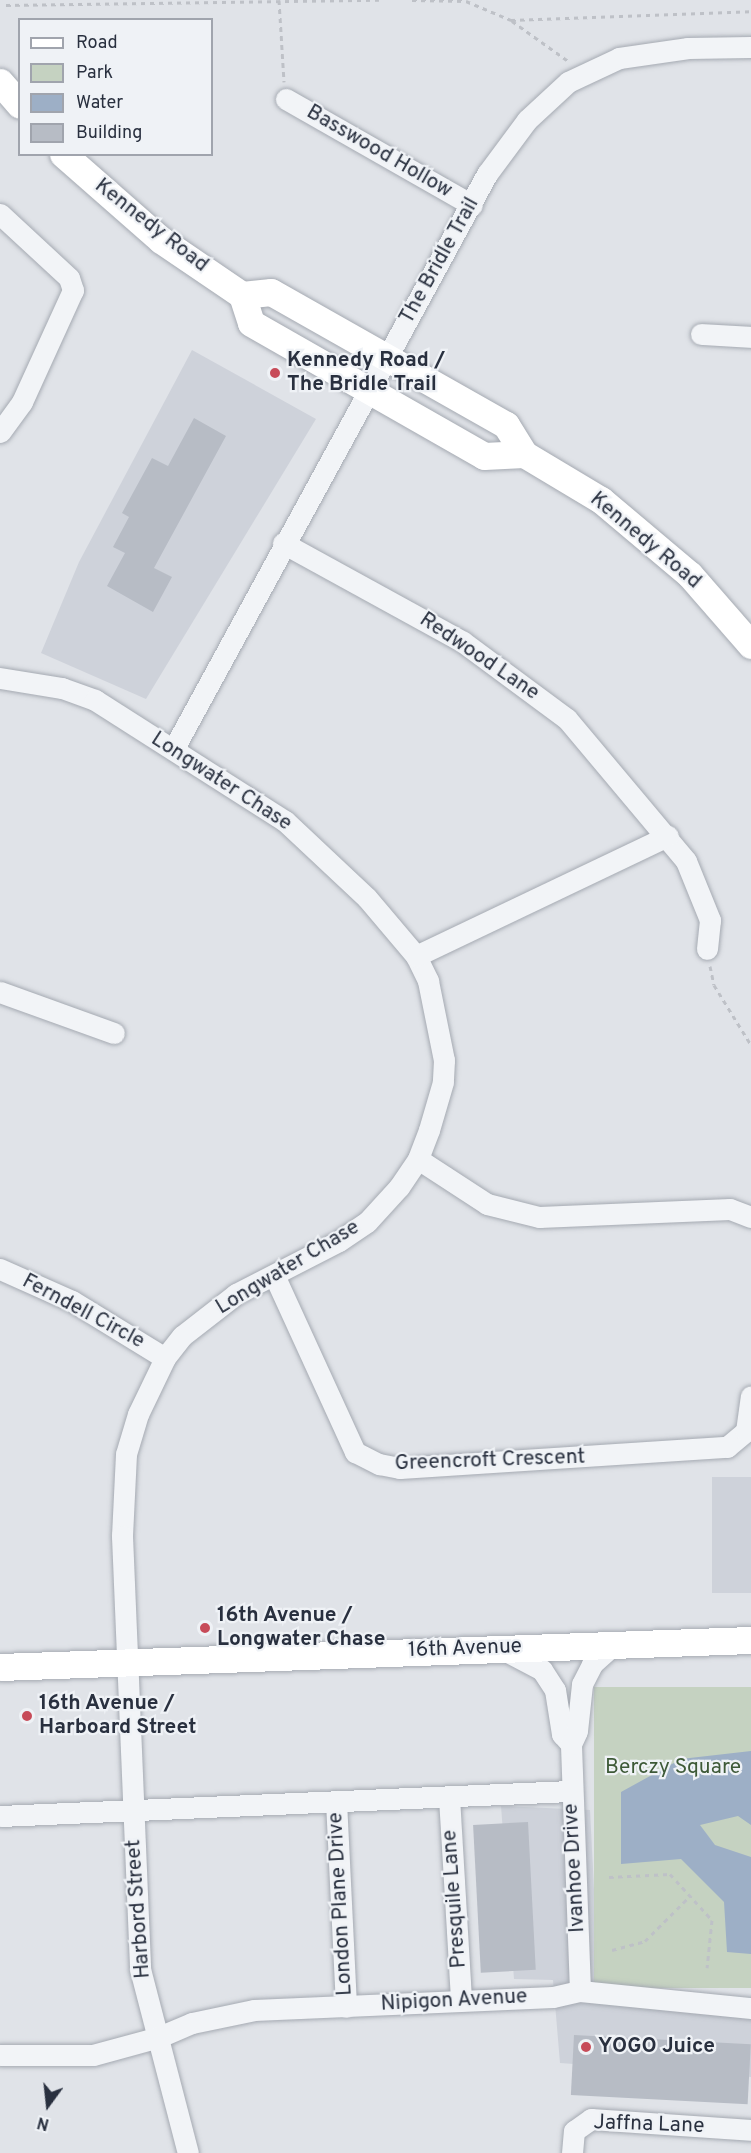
<!DOCTYPE html>
<html>
<head>
<meta charset="utf-8">
<style>
	body { margin:0 }
	#map { position:relative; width:751px; height:2153px; overflow:hidden; background:#e0e3e8; font-family:Overpass,sans-serif }
	div>[style] { position:absolute }
	.built>* { inset:0; background:#ced2da; transform-origin:0 0 }
	.green>* { inset:0; background:#c5d2c1; transform-origin:0 0 }
	.water>* { inset:0; background:#9dafc6 }
	.building>* { inset:0; background:#b7bcc5; transform-origin:0 0 }
	.path>* { height:3px; margin-top:-1.5px; transform-origin:0; background:repeating-linear-gradient(90deg,#bec1c7 0 4.5px,transparent 0 9px) }
	.roads { filter:drop-shadow(0 0 2px #a5aab2) drop-shadow(0 0 2px #a5aab2) }
	.minor>* { height:21px; margin:-10.5px; padding:0 10.5px; transform-origin:10.5px; border-radius:10.5px; background:#f2f4f7 }
	.major>* { height:27px; margin:-13.5px; padding:0 13.5px; transform-origin:13.5px; border-radius:13.5px; background:#fff }
	.dots>* { width:16px; height:16px; translate:-50% -50%; box-sizing:border-box; border:3px solid #eff2f6; border-radius:50% }
	span { translate:-50% -50%; white-space:nowrap; text-align:center; line-height:1.15; -webkit-text-stroke:4.5px #eff2f6; paint-order:stroke }
	.street-label { font-size:21px; color:#29303f }
	.poi-label { font-size:21px; color:#29303f; font-weight:700 }
	.left { translate:0 -50%; text-align:left }
	.park-label { font-size:21px; color:#3d5937 }
	.legend { position:absolute; left:18px; top:18px; width:195px; height:138px; box-sizing:border-box; background:#eff2f6; border:2px solid #a0a4ad; margin:0; padding:8px 10px; list-style:none; font-size:18px; color:#29303f }
	.legend li { display:flex; align-items:center; gap:12px; height:30px }
	.legend b { width:30px; border:2px solid #a0a4ad }
	.north { position:absolute; left:18px; top:2075px; width:60px; height:60px; -webkit-text-stroke:4px #eff2f6; paint-order:stroke; rotate:195deg; font-size:16px; font-weight:700; line-height:24px; text-align:center; color:#29303f }
	.north::after { content:''; display:block; margin:auto; width:21px; height:27px; background:#29303f; clip-path:polygon(50% 0,100% 100%,50% 72%,0 100%) }
</style>
</head>
<body>
<div id="map">
	<div class="built">
		<div style="clip-path:polygon(192px 350px,316px 419px,146px 699px,41px 653px,79px 562px)"></div>
		<div style="left:751px;top:1477px;width:116px;height:39px;rotate:90deg"></div>
		<div style="clip-path:polygon(501px 1806px,590px 1810px,599px 1987px,751px 1999px,751px 2077px,560px 2063px,553px 1980px,514px 1979px)"></div>
	</div>
	<div class="green">
		<div style="left:751px;top:1687px;width:301px;height:157px;rotate:90deg"></div>
	</div>
	<div class="water">
		<div style="clip-path:polygon(751px 1751px,751px 1825px,738px 1816px,700px 1825px,715px 1845px,751px 1857px,751px 1954px,727px 1952px,724px 1902px,681px 1859px,621px 1864px,621px 1792px,681px 1759px)"></div>
	</div>
	<div class="building">
		<div style="clip-path:polygon(194px 418px,226px 436px,154px 568px,172px 577px,153px 612px,107px 586px,125px 553px,113px 547px,129px 517px,122px 513px,152px 458px,168px 466px)"></div>
		<div style="left:528px;top:1822px;width:148px;height:55px;rotate:87deg"></div>
		<div style="left:574px;top:2035px;width:177px;height:60px;rotate:3deg"></div>
	</div>
	<div class="path">
		<div style="left:279px;top:0;width:82px;rotate:86.5deg"></div>
		<div style="left:412px;top:0;width:54px;rotate:1.1deg"></div>
		<div style="left:466px;top:1px;width:49px;rotate:22.9deg"></div>
		<div style="left:511px;top:20px;width:240px;rotate:-2.1deg"></div>
		<div style="left:6px;top:5px;width:373px;rotate:-0.8deg"></div>
		<div style="left:512px;top:21px;width:69px;rotate:35.5deg"></div>
		<div style="left:710px;top:966px;width:19px;rotate:78deg"></div>
		<div style="left:714px;top:985px;width:70px;rotate:58.3deg"></div>
		<div style="left:609px;top:1877px;width:61px;rotate:-2.8deg"></div>
		<div style="left:670px;top:1874px;width:62px;rotate:47.6deg"></div>
		<div style="left:712px;top:1920px;width:48px;rotate:95.9deg"></div>
		<div style="left:612px;top:1950px;width:34px;rotate:-15deg"></div>
		<div style="left:645px;top:1941px;width:64px;rotate:-45deg"></div>
	</div>
	<div class="roads">
		<div class="minor">
			<div style="left:286px;top:99px;width:214px;rotate:29.7deg"></div>
			<div style="left:0;top:214px;width:94px;rotate:42.8deg"></div>
			<div style="left:69px;top:278px;width:13px;rotate:72deg"></div>
			<div style="left:73px;top:290px;width:123px;rotate:114.5deg"></div>
			<div style="left:22px;top:402px;width:37px;rotate:126deg"></div>
			<div style="left:701px;top:334px;width:50px;rotate:3.4deg"></div>
			<div style="left:283px;top:543px;width:205px;rotate:28.8deg"></div>
			<div style="left:463px;top:642px;width:129px;rotate:36.5deg"></div>
			<div style="left:567px;top:719px;width:185px;rotate:50deg"></div>
			<div style="left:686px;top:861px;width:64px;rotate:67.9deg"></div>
			<div style="left:710px;top:920px;width:29px;rotate:96deg"></div>
			<div style="left:0;top:678px;width:63px;rotate:9.2deg"></div>
			<div style="left:62px;top:688px;width:35px;rotate:20deg"></div>
			<div style="left:95px;top:700px;width:225px;rotate:32.5deg"></div>
			<div style="left:285px;top:821px;width:112px;rotate:43.2deg"></div>
			<div style="left:367px;top:898px;width:76px;rotate:49.8deg"></div>
			<div style="left:416px;top:956px;width:28px;rotate:64deg"></div>
			<div style="left:428px;top:981px;width:81px;rotate:78.6deg"></div>
			<div style="left:444px;top:1060px;width:22px;rotate:93deg"></div>
			<div style="left:443px;top:1082px;width:50px;rotate:106.3deg"></div>
			<div style="left:429px;top:1130px;width:31px;rotate:111deg"></div>
			<div style="left:418px;top:1159px;width:34px;rotate:124deg"></div>
			<div style="left:399px;top:1187px;width:47px;rotate:132.4deg"></div>
			<div style="left:367px;top:1222px;width:34px;rotate:146deg"></div>
			<div style="left:339px;top:1241px;width:116px;rotate:152.8deg"></div>
			<div style="left:236px;top:1294px;width:68px;rotate:142.1deg"></div>
			<div style="left:182px;top:1336px;width:28px;rotate:128deg"></div>
			<div style="left:165px;top:1358px;width:62px;rotate:115.7deg"></div>
			<div style="left:138px;top:1414px;width:42px;rotate:106.7deg"></div>
			<div style="left:126px;top:1454px;width:82px;rotate:92.8deg"></div>
			<div style="left:122px;top:1536px;width:433px;rotate:87.6deg"></div>
			<div style="left:140px;top:1969px;width:190px;rotate:75.4deg"></div>
			<div style="left:174px;top:748px;width:654px;rotate:-61.4deg"></div>
			<div style="left:487px;top:174px;width:67px;rotate:-53.5deg"></div>
			<div style="left:527px;top:120px;width:56px;rotate:-42.8deg"></div>
			<div style="left:568px;top:82px;width:56px;rotate:-25.2deg"></div>
			<div style="left:619px;top:58px;width:70px;rotate:-8.2deg"></div>
			<div style="left:688px;top:48px;width:63px;rotate:-0.9deg"></div>
			<div style="left:416px;top:956px;width:279px;rotate:-25.5deg"></div>
			<div style="left:0;top:992px;width:121px;rotate:19.8deg"></div>
			<div style="left:418px;top:1159px;width:82px;rotate:33.1deg"></div>
			<div style="left:487px;top:1204px;width:54px;rotate:14deg"></div>
			<div style="left:539px;top:1217px;width:191px;rotate:-2.4deg"></div>
			<div style="left:730px;top:1209px;width:22px;rotate:21deg"></div>
			<div style="left:0;top:1269px;width:79px;rotate:24deg"></div>
			<div style="left:72px;top:1301px;width:109px;rotate:31.5deg"></div>
			<div style="left:274px;top:1275px;width:195px;rotate:65.4deg"></div>
			<div style="left:355px;top:1452px;width:27px;rotate:27deg"></div>
			<div style="left:379px;top:1464px;width:21px;rotate:11deg"></div>
			<div style="left:400px;top:1468px;width:328px;rotate:-3.7deg"></div>
			<div style="left:727px;top:1447px;width:25px;rotate:-40deg"></div>
			<div style="left:746px;top:1431px;width:35px;rotate:-82deg"></div>
			<div style="left:504px;top:1650px;width:43px;rotate:27.8deg"></div>
			<div style="left:542px;top:1670px;width:24px;rotate:57deg"></div>
			<div style="left:555px;top:1690px;width:45px;rotate:81deg"></div>
			<div style="left:562px;top:1734px;width:13px;rotate:48deg"></div>
			<div style="left:449px;top:1797px;width:204px;rotate:86.6deg"></div>
			<div style="left:336px;top:1801px;width:206px;rotate:87.2deg"></div>
			<div style="left:0;top:1816px;width:572px;rotate:-2.51deg"></div>
			<div style="left:580px;top:1991px;width:247px;rotate:-92.1deg"></div>
			<div style="left:571px;top:1744px;width:14px;rotate:-65deg"></div>
			<div style="left:577px;top:1731px;width:47px;rotate:-83.9deg"></div>
			<div style="left:582px;top:1684px;width:22px;rotate:-63deg"></div>
			<div style="left:592px;top:1664px;width:30px;rotate:-42deg"></div>
			<div style="left:0;top:2055px;width:93px"></div>
			<div style="left:93px;top:2055px;width:68px;rotate:-15.3deg"></div>
			<div style="left:159px;top:2037px;width:36px;rotate:-23deg"></div>
			<div style="left:192px;top:2023px;width:63px;rotate:-11.8deg"></div>
			<div style="left:254px;top:2010px;width:299px;rotate:-2.5deg"></div>
			<div style="left:553px;top:1997px;width:28px;rotate:-13deg"></div>
			<div style="left:580px;top:1991px;width:172px;rotate:5.7deg"></div>
			<div style="left:572px;top:2153px;width:22px;rotate:-85deg"></div>
			<div style="left:574px;top:2131px;width:21px;rotate:-35deg"></div>
			<div style="left:591px;top:2119px;width:160px;rotate:3.9deg"></div>
		</div>
		<div class="major">
			<div style="left:0;top:82px;width:30px;rotate:49deg"></div>
			<div style="left:63px;top:154px;width:130px;rotate:41.3deg"></div>
			<div style="left:161px;top:240px;width:98px;rotate:34.2deg"></div>
			<div style="left:242px;top:295px;width:29px;rotate:72deg"></div>
			<div style="left:251px;top:323px;width:268px;rotate:29.7deg"></div>
			<div style="left:484px;top:456px;width:40px;rotate:-2.9deg"></div>
			<div style="left:242px;top:295px;width:29px;rotate:-6deg"></div>
			<div style="left:271px;top:292px;width:270px;rotate:29.5deg"></div>
			<div style="left:506px;top:425px;width:34px;rotate:58deg"></div>
			<div style="left:524px;top:454px;width:90px;rotate:30.9deg"></div>
			<div style="left:601px;top:500px;width:116px;rotate:40.1deg"></div>
			<div style="left:690px;top:575px;width:93px;rotate:48.9deg"></div>
			<div style="left:0;top:1667px;width:751px;rotate:-2.06deg"></div>
		</div>
	</div>
	<div class="dots">
		<div style="left:275px;top:373px;background:#c74b59"></div>
		<div style="left:205px;top:1628px;background:#c74b59"></div>
		<div style="left:27px;top:1716px;background:#c74b59"></div>
		<div style="left:586px;top:2047px;background:#c74b59"></div>
	</div>
	<div class="street-label">
		<span style="left:379px;top:152px;rotate:30deg">Basswood Hollow</span>
		<span style="left:151px;top:226px;rotate:38deg">Kennedy Road</span>
		<span style="left:440px;top:261px;rotate:-61deg">The Bridle Trail</span>
		<span style="left:645px;top:541px;rotate:40deg">Kennedy Road</span>
		<span style="left:479px;top:657px;rotate:34deg">Redwood Lane</span>
		<span style="left:221px;top:782px;rotate:33deg">Longwater Chase</span>
		<span style="left:288px;top:1268px;rotate:-31deg">Longwater Chase</span>
		<span style="left:83px;top:1312px;rotate:28deg">Ferndell Circle</span>
		<span style="left:490px;top:1461px;rotate:-2deg">Greencroft Crescent</span>
		<span style="left:465px;top:1649px;rotate:-2deg">16th Avenue</span>
		<span style="left:575px;top:1868px;rotate:-93deg">Ivanhoe Drive</span>
		<span style="left:455px;top:1899px;rotate:-94deg">Presquile Lane</span>
		<span style="left:341px;top:1904px;rotate:-93deg">London Plane Drive</span>
		<span style="left:139px;top:1909px;rotate:-94deg">Harbord Street</span>
		<span style="left:454px;top:2001px;rotate:-3deg">Nipigon Avenue</span>
		<span style="left:649px;top:2125px;rotate:2deg">Jaffna Lane</span>
	</div>
	<div class="poi-label">
		<span class="left" style="left:287px;top:373px">Kennedy Road /<br>The Bridle Trail</span>
		<span class="left" style="left:217px;top:1628px">16th Avenue /<br>Longwater Chase</span>
		<span class="left" style="left:39px;top:1716px">16th Avenue /<br>Harboard Street</span>
		<span class="left" style="left:598px;top:2047px">YOGO Juice</span>
	</div>
	<div class="park-label">
		<span style="left:673px;top:1768px">Berczy Square</span>
	</div>
	<ul class="legend">
	<li><b style="height:8px;background:#fff"></b>Road</li>
	<li><b style="height:16px;background:#c5d2c1"></b>Park</li>
	<li><b style="height:16px;background:#9dafc6"></b>Water</li>
	<li><b style="height:16px;background:#b7bcc5"></b>Building</li>
	</ul>
	<div class="north">N</div>
</div>
</body>
</html>
